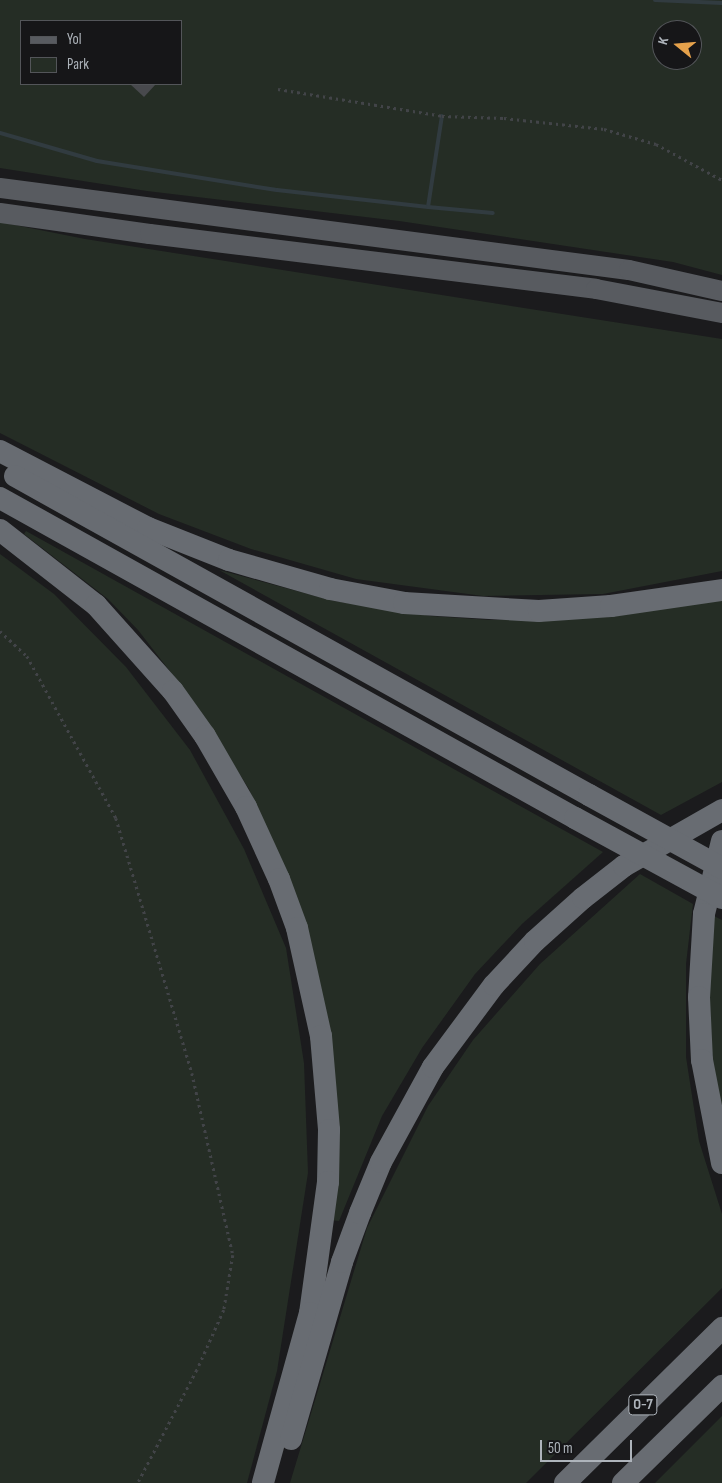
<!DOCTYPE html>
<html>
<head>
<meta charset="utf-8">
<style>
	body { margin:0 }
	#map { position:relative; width:722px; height:1483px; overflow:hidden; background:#1b1b1d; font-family:"Sofia Sans Condensed",sans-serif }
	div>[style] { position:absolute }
	.green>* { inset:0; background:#252d25 }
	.stream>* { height:4px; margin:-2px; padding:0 2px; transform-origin:2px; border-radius:2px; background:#313b40 }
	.building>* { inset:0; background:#48494d }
	.path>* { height:2.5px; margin-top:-1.25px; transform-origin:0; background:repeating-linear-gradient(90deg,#424448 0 2.5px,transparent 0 6.5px) }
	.major>* { height:20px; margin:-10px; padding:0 10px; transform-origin:10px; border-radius:10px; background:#585b60 }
	.highway>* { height:22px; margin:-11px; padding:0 11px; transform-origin:11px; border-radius:11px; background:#686c72 }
	.highway-bridge>* { height:22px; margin:-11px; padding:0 11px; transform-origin:11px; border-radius:11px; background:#686c72 }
	span { translate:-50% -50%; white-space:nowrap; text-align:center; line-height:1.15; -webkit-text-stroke:4px #161618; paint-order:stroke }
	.shield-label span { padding:1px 4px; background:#161618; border:1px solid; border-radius:4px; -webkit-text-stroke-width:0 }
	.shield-label { font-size:15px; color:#aeb4bb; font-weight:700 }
	.legend { position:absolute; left:20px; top:20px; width:162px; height:65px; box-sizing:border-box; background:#161618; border:1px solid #535559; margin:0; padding:6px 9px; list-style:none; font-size:15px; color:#aeb4bb }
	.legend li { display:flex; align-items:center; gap:10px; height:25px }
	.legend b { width:25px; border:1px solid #535559 }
	.north { position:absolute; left:652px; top:20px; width:50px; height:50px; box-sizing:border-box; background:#161618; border:1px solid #535559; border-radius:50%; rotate:287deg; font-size:14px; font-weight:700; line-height:20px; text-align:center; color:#aeb4bb }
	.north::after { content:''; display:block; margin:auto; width:18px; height:22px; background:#e5a14b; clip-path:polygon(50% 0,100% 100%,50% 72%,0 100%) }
	.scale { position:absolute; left:540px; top:1440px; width:92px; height:22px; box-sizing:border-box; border:2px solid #aeb4bb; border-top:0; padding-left:6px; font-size:15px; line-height:18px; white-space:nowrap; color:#aeb4bb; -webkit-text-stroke:4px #161618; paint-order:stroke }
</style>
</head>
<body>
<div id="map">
	<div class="green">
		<div style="clip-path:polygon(evenodd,0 0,722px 0,722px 275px,673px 262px,399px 221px,147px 191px,0 168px,0 0,21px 21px,181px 21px,181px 84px,21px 84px,21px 21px,0 0,662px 30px,692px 30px,692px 60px,662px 60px,662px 30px)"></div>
		<div style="clip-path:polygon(0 222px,85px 239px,722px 339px,722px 571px,603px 594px,483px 596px,356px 579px,251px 549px,159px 514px,0 433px)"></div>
		<div style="clip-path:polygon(26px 531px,603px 852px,522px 924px,475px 974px,422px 1048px,382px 1116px,339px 1221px,330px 1220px,338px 1127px,275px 853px,249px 789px,193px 701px,138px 630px,108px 599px,24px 534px)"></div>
		<div style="clip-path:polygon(0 554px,54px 594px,126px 667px,190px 750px,244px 849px,286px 948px,304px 1063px,308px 1173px,277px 1371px,247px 1483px,0 1483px)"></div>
		<div style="clip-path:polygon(219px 570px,334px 601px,431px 616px,491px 620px,609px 617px,722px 599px,722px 782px,661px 815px)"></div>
		<div style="clip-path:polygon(640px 874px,693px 904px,686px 964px,686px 1057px,699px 1141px,722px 1214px,722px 1288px,526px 1483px,290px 1483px,367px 1228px,428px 1106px,473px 1040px,540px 964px)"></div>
		<div style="clip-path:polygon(714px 916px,722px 920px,722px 1111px,713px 1074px,709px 987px)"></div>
		<div style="clip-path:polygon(722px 1416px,722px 1483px,655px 1483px)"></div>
	</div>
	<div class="stream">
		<div style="left:655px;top:0;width:67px;rotate:2.6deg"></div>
		<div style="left:0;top:133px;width:101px;rotate:16.1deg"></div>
		<div style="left:97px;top:161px;width:182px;rotate:9.2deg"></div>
		<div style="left:277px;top:190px;width:152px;rotate:6.4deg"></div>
		<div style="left:428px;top:207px;width:92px;rotate:-81.3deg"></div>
		<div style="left:428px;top:207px;width:65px;rotate:5.3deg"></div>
	</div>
	<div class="building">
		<div style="clip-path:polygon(130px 84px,156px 84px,144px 97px)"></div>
	</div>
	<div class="path">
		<div style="left:278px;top:89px;width:166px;rotate:9.3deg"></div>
		<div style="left:442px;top:116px;width:62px;rotate:1.8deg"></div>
		<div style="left:504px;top:118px;width:101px;rotate:6.3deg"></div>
		<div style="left:604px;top:129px;width:54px;rotate:16.1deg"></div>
		<div style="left:656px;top:144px;width:75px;rotate:28.6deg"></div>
		<div style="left:0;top:631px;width:37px;rotate:43deg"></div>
		<div style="left:27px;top:656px;width:185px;rotate:61.2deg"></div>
		<div style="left:116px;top:818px;width:266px;rotate:73.4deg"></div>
		<div style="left:192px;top:1073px;width:187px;rotate:77.3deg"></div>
		<div style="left:233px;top:1255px;width:56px;rotate:99.3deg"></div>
		<div style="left:224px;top:1310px;width:66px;rotate:114.2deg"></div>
		<div style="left:197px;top:1370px;width:127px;rotate:117.6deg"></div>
	</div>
	<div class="major">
		<div style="left:0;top:188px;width:634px;rotate:7.43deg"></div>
		<div style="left:629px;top:270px;width:95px;rotate:12.7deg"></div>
		<div style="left:0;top:213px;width:151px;rotate:8deg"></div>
		<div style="left:150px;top:234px;width:449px;rotate:7deg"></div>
		<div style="left:596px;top:289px;width:128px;rotate:10.8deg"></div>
	</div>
	<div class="highway">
		<div style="left:0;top:451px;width:167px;rotate:27.5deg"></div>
		<div style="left:148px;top:528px;width:87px;rotate:21.6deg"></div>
		<div style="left:229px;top:560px;width:105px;rotate:16deg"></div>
		<div style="left:330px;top:589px;width:75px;rotate:10.7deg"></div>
		<div style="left:404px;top:603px;width:135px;rotate:3.4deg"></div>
		<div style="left:539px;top:611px;width:72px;rotate:-4deg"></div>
		<div style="left:611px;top:606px;width:112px;rotate:-8.2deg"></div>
		<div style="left:15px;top:476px;width:657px;rotate:29.06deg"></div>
		<div style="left:0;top:498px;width:658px;rotate:29.1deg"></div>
		<div style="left:0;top:530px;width:122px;rotate:38deg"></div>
		<div style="left:96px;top:605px;width:115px;rotate:48.2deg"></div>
		<div style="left:173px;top:691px;width:55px;rotate:54.6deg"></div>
		<div style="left:205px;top:736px;width:82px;rotate:60deg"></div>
		<div style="left:246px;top:807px;width:79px;rotate:65.4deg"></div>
		<div style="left:279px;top:879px;width:52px;rotate:69.8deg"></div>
		<div style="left:297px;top:928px;width:111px;rotate:77.5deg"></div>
		<div style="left:321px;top:1036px;width:94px;rotate:85.1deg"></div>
		<div style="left:329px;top:1130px;width:52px;rotate:91.1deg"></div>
		<div style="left:328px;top:1182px;width:132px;rotate:97.8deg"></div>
		<div style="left:310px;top:1313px;width:176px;rotate:105.5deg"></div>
		<div style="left:722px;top:841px;width:75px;rotate:103.9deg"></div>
		<div style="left:704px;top:914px;width:83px;rotate:93.4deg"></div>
		<div style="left:699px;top:997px;width:63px;rotate:87.3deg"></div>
		<div style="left:702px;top:1060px;width:105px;rotate:79deg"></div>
		<div style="left:291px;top:1439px;width:184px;rotate:-73.9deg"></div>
		<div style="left:342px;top:1262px;width:52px;rotate:-69.8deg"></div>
		<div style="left:360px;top:1213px;width:55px;rotate:-67.6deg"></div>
		<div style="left:381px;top:1162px;width:108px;rotate:-61.3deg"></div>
		<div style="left:433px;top:1067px;width:102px;rotate:-53.4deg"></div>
		<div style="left:494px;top:985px;width:60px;rotate:-47deg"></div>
		<div style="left:535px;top:941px;width:64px;rotate:-41.9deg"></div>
		<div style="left:583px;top:898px;width:52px;rotate:-38deg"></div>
		<div style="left:624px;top:866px;width:113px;rotate:-29.7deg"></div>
		<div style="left:565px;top:1483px;width:221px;rotate:-44.6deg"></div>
		<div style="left:623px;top:1483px;width:139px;rotate:-44.4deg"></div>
	</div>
	<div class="highway-bridge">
		<div style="left:589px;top:795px;width:152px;rotate:28.8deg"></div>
		<div style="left:575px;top:818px;width:167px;rotate:28.6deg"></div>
	</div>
	<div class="shield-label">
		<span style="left:643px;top:1405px">O-7</span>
	</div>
	<ul class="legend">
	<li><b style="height:6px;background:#585b60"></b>Yol</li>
	<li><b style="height:14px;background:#252d25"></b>Park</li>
	</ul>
	<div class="north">K</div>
	<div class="scale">50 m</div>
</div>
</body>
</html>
